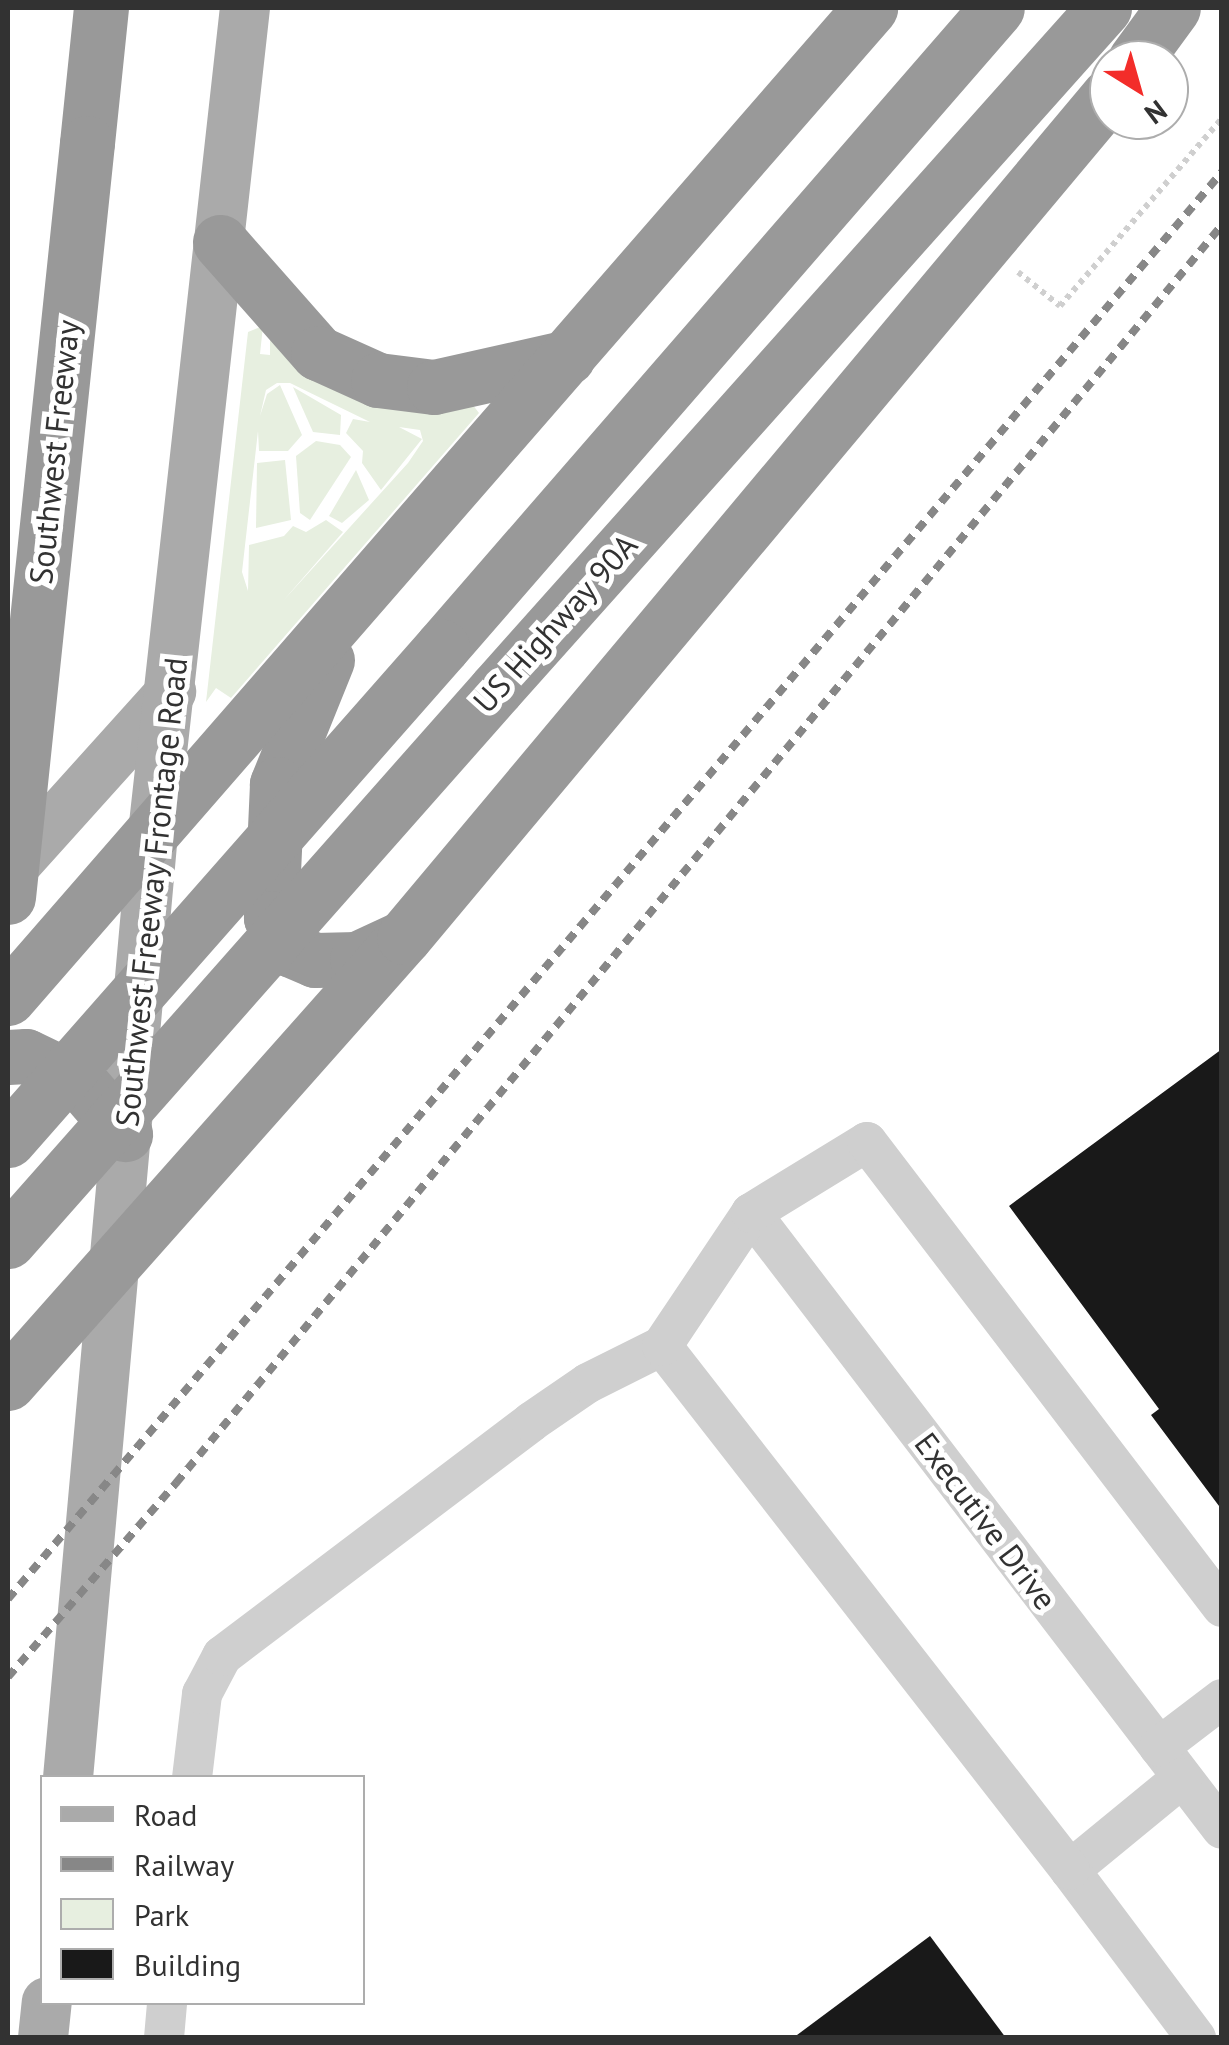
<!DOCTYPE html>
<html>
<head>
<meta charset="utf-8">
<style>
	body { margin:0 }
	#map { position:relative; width:1229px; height:2045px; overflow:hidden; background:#fff; font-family:"PT Sans",sans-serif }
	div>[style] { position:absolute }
	.green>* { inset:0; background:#e7efe0 }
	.building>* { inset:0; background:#191919 }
	.path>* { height:6px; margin-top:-3px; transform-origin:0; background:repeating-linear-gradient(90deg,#cfcfcf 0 5px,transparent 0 10px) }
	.minor>* { height:40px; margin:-20px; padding:0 20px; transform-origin:20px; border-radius:20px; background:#cfcfcf }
	.major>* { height:50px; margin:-25px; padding:0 25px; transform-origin:25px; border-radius:25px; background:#aaa }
	.highway>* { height:55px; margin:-27.5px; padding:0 27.5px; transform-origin:27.5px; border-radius:27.5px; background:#999 }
	.rail>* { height:8px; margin-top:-4px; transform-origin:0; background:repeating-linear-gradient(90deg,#878787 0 10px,transparent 0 18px) }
	.highway-bridge>* { height:55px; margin:-27.5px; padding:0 27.5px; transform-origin:27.5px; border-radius:27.5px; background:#999 }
	span { translate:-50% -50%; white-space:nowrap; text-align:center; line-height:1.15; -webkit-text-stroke:10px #fff; paint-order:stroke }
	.street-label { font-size:32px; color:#323232 }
	.frame { position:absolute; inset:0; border:10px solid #323232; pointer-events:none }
	.legend { position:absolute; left:40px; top:1775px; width:325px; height:230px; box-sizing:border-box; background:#fff; border:2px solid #adadad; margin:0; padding:12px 18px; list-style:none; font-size:30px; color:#323232 }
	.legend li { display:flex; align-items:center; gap:20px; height:50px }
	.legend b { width:50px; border:2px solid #adadad }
	.north { position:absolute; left:1089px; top:40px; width:100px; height:100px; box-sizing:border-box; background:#fff; border:2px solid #adadad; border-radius:50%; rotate:143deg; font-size:28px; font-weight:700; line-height:40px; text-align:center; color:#323232 }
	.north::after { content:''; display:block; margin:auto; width:35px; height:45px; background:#f32d2a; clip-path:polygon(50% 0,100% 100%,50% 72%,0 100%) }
</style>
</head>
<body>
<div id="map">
	<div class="green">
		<div style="clip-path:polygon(evenodd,263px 326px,260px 354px,270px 355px,270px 337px,469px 400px,479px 413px,231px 698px,216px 688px,206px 702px,248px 332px,263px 326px,277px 383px,290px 383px,370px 422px,353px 419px,346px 433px,363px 451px,362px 463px,381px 490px,422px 439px,399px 427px,420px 430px,423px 441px,408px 463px,283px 601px,343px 532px,326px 520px,306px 532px,293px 526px,284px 536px,249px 545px,248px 591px,242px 572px,258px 431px,259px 451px,288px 451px,302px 435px,280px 385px,267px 394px,260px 416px,266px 390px,277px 383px)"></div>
		<div style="clip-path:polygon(293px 387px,341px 415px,340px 435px,313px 432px)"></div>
		<div style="clip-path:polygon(316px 441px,340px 445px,351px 457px,310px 520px,300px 513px,296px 456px)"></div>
		<div style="clip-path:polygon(285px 460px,291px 520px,256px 528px,257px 463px)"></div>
		<div style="clip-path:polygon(356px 470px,369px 500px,342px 523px,329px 516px)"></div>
	</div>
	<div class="building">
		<div style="clip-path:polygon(1222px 1049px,1222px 1510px,1151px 1415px,1159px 1409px,1009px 1206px)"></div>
		<div style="clip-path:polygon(930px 1936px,1006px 2038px,793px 2038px)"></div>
	</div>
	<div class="path">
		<div style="left:1018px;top:272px;width:54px;rotate:39deg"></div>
		<div style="left:1060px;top:306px;width:248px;rotate:-49.2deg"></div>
	</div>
	<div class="minor">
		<div style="left:751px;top:1213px;width:775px;rotate:52.6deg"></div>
		<div style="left:1159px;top:1747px;width:79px;rotate:-37.3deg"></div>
		<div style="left:192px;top:1778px;width:85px;rotate:-83.2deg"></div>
		<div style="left:202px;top:1694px;width:43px;rotate:-62.2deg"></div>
		<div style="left:222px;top:1656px;width:388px;rotate:-37.1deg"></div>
		<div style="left:531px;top:1422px;width:69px;rotate:-34.4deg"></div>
		<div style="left:588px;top:1383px;width:83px;rotate:-26.6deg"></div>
		<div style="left:1182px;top:1778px;width:145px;rotate:140.6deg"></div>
		<div style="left:1070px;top:1870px;width:210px;rotate:53.1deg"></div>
		<div style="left:1070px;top:1870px;width:664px;rotate:-127.91deg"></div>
		<div style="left:662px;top:1346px;width:160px;rotate:-56.2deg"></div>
		<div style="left:751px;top:1213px;width:136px;rotate:-31.5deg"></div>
		<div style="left:867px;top:1142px;width:585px;rotate:52.64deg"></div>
		<div style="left:164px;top:2038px;width:36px;rotate:-85deg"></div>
	</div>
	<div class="major">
		<div style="left:8px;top:873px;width:244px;rotate:-48deg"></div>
		<div style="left:68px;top:1778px;width:949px;rotate:-84.86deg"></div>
		<div style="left:153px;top:833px;width:830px;rotate:-83.64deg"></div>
		<div style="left:43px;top:2038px;width:36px;rotate:-84deg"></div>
	</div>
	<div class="highway">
		<div style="left:1135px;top:60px;width:64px;rotate:-53.8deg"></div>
		<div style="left:87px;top:143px;width:136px;rotate:-84.1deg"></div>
		<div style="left:220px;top:242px;width:148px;rotate:48.6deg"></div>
		<div style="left:318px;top:353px;width:66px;rotate:24.2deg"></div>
		<div style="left:378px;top:380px;width:56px;rotate:7.1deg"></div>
		<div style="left:434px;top:387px;width:137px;rotate:-12.6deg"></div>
		<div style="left:442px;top:647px;width:846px;rotate:-49.02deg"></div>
		<div style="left:327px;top:660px;width:134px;rotate:112deg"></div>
		<div style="left:277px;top:784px;width:134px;rotate:92.6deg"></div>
		<div style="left:271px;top:918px;width:36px;rotate:60deg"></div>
		<div style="left:289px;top:949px;width:28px;rotate:23deg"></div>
		<div style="left:315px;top:960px;width:42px;rotate:-1.4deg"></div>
		<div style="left:357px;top:959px;width:50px;rotate:-25deg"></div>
		<div style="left:496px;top:689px;width:913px;rotate:-48.24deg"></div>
		<div style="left:8px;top:998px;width:1313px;rotate:-48.95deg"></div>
		<div style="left:8px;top:1057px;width:18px;rotate:-3deg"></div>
		<div style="left:26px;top:1056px;width:60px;rotate:25.7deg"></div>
		<div style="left:80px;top:1082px;width:69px;rotate:49.1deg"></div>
		<div style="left:8px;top:1383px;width:596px;rotate:-48.4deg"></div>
		<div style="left:404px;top:937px;width:1098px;rotate:-50.06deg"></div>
	</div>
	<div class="rail">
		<div style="left:8px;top:1599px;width:1874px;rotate:-49.61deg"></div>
		<div style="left:8px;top:1677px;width:257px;rotate:-49.1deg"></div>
		<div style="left:176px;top:1483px;width:1636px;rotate:-50.26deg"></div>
	</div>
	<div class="highway-bridge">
		<div style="left:8px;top:897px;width:758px;rotate:-84.02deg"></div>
		<div style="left:8px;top:1140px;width:657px;rotate:-48.64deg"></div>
		<div style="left:8px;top:1241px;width:737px;rotate:-48.52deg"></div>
	</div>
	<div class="street-label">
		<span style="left:54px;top:452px;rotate:-84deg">Southwest Freeway</span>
		<span style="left:555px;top:623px;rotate:-48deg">US Highway 90A</span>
		<span style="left:151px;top:892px;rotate:-84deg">Southwest Freeway Frontage Road</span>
		<span style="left:986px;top:1521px;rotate:53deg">Executive Drive</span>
	</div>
	<div class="frame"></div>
	<ul class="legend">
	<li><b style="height:12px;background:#aaa"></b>Road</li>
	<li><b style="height:12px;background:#878787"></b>Railway</li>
	<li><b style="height:28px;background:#e7efe0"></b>Park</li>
	<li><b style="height:28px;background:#191919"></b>Building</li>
	</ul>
	<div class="north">N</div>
</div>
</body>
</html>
